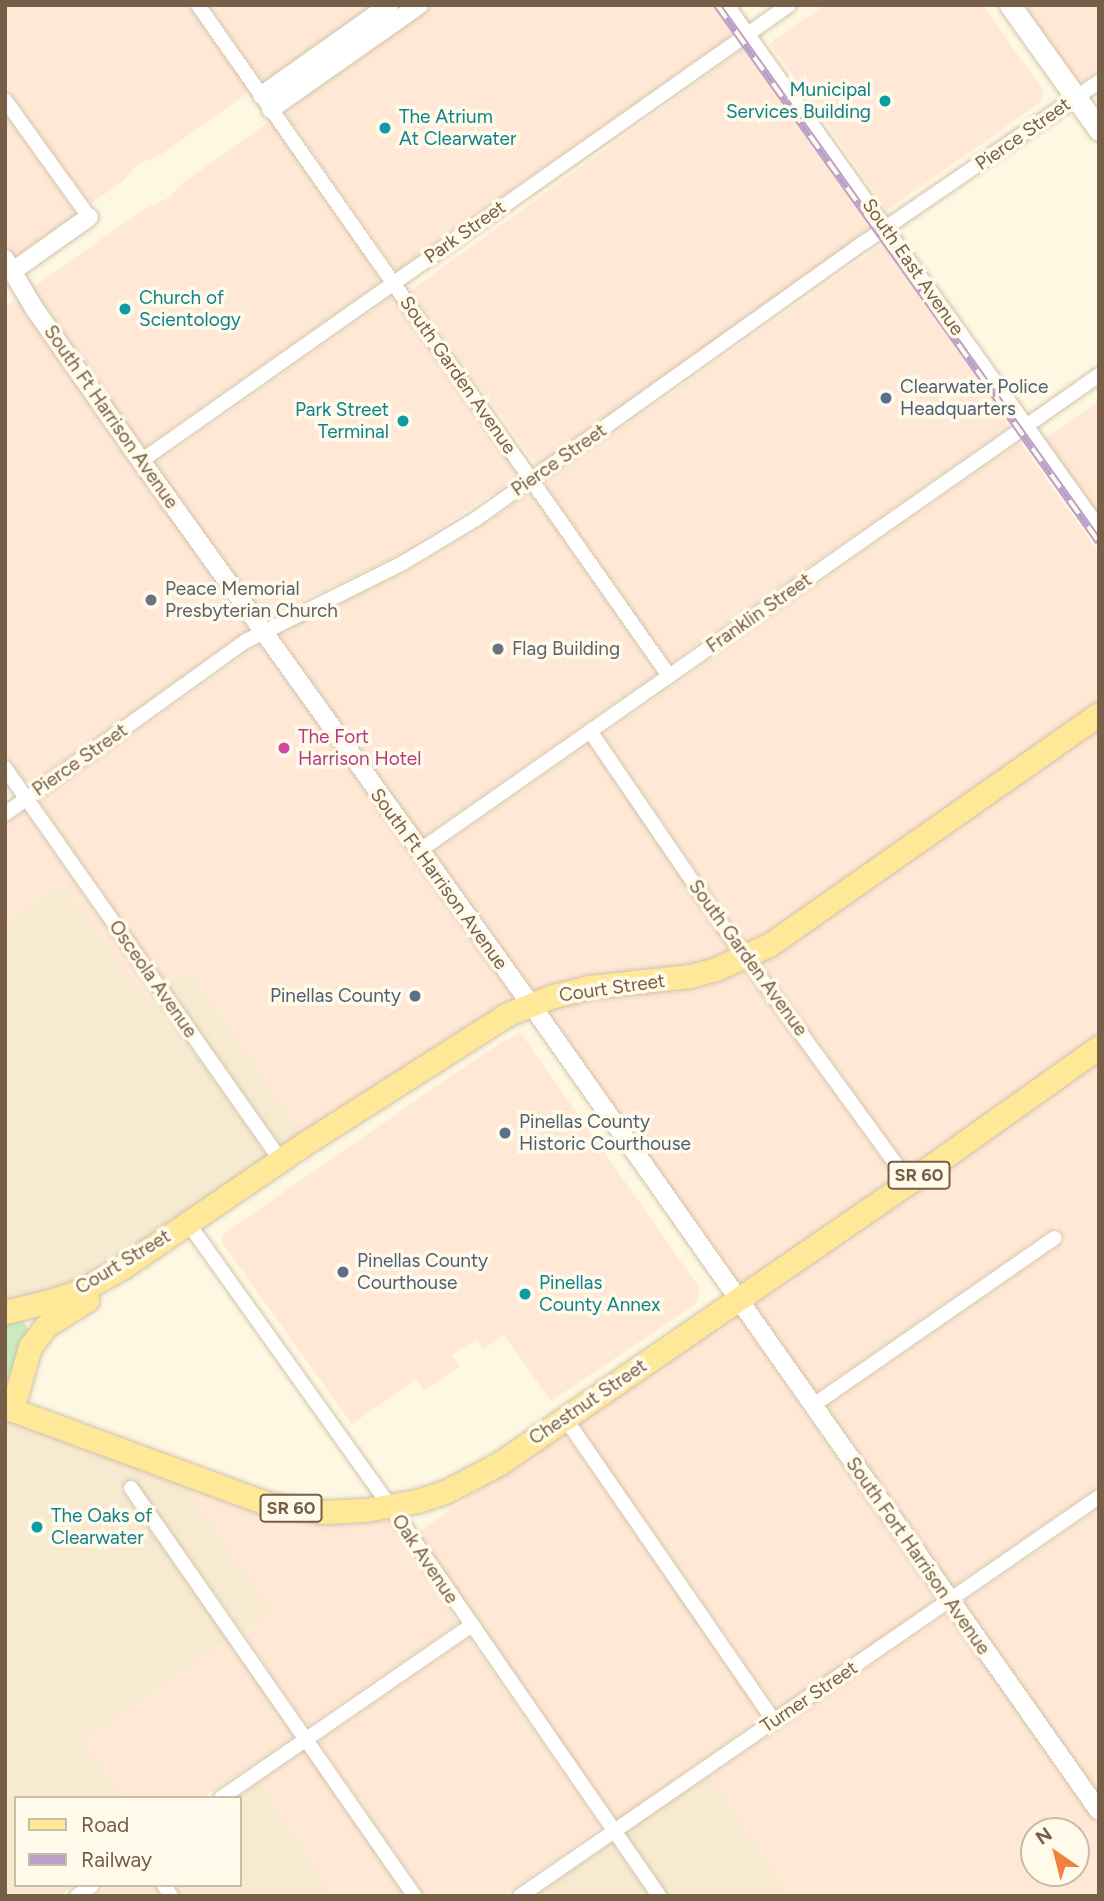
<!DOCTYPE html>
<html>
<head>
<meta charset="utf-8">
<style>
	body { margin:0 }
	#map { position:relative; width:1104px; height:1901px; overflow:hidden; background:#fef7e2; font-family:Figtree,sans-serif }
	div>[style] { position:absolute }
	.residential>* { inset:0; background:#f6ead0 }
	.commercial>* { inset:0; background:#ffe8d5; transform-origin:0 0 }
	.green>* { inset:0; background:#cbecbf }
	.roads { filter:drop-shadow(0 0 2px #d1c2ab) drop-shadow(0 0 2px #d1c2ab) }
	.minor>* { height:14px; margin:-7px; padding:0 7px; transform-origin:7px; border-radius:7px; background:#fff }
	.tertiary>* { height:18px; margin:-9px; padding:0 9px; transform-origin:9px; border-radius:9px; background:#fff }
	.secondary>* { height:21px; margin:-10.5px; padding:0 10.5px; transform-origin:10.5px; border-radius:10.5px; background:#fff }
	.primary>* { height:23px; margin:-11.5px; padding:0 11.5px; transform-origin:11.5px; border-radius:11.5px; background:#ffe897 }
	.rail>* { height:8px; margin-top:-4px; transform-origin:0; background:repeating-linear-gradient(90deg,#fffae9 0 16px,#bba0c7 0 32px); box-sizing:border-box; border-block:2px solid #bba0c7 }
	.dots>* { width:19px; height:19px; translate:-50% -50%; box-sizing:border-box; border:4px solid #fffae9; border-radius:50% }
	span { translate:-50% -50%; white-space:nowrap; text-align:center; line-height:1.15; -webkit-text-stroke:7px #fffae9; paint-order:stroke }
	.shield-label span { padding:2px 5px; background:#fffae9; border:2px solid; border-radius:5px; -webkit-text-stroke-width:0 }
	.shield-label { font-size:18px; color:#775f47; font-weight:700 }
	.culture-label { font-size:19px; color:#0d838f }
	.right { translate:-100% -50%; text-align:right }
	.left { translate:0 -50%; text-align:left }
	.street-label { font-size:19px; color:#775f47 }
	.service-label { font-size:19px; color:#4e5e75 }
	.worship-label { font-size:19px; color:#5b616d }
	.hotel-label { font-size:19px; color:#b23c85 }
	.frame { position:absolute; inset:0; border:7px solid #775f47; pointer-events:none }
	.legend { position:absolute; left:14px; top:1796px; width:228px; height:91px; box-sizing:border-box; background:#fffae9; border:2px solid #c9bca8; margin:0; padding:9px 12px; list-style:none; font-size:21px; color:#775f47 }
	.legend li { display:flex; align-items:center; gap:14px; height:35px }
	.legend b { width:35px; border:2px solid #c9bca8 }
	.north { position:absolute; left:1020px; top:1817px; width:70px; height:70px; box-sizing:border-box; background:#fffae9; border:2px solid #c9bca8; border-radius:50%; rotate:325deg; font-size:19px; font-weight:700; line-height:28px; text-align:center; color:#775f47 }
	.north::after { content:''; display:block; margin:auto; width:24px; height:32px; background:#ef823f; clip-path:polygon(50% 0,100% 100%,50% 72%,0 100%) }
</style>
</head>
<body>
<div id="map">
	<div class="residential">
		<div style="clip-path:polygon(62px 885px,145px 999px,153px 995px,268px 1157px,118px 1259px,80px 1281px,5px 1302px,5px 923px)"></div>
		<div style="clip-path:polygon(191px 972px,301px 1135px,282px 1147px,168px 986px)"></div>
		<div style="clip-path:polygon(5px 1416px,181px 1482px,273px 1613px,244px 1633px,134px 1480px,120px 1489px,228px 1640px,83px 1740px,123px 1798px,16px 1798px,16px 1885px,75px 1885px,59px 1896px,5px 1896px)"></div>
		<div style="clip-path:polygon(709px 1777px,791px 1896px,669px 1896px,625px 1833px)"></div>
		<div style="clip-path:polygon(260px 1782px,333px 1896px,181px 1896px,174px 1885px,240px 1885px,238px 1798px)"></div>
		<div style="clip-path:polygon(612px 1843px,649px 1896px,536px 1896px)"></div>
		<div style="clip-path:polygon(110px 1885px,154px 1885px,161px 1896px,94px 1896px)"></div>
	</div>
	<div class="commercial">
		<div style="clip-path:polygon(5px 5px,188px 5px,249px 92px,163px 153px,137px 165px,123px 181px,90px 204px,5px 85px)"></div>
		<div style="clip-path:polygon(209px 5px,373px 5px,263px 83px)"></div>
		<div style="clip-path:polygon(435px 5px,717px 5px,736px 32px,396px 271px,284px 112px)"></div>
		<div style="clip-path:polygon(825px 5px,982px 5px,1044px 91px,1041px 102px,887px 210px,770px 43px)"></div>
		<div style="clip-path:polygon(1020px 5px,1099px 5px,1099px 70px,1077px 85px)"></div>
		<div style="left:746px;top:47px;width:220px;height:415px;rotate:54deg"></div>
		<div style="clip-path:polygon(5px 114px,76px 214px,15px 258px,5px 243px)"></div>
		<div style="clip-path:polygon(270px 121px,382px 281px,143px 448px,32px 288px,143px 210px,170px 197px,180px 185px)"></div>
		<div style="clip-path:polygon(885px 242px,1012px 420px,1006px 423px,1009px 427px,670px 663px,544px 483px)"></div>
		<div style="clip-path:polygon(393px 296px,519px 477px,398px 555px,264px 619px,155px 464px)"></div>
		<div style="clip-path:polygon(19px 298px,250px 628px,28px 786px,5px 754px,5px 307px)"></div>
		<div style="clip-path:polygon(1099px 401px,1099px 516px,1044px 439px)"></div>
		<div style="clip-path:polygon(1020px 442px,1099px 553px,1099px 702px,786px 924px,748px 946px,603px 735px)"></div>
		<div style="clip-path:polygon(530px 493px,657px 673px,420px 839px,276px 635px,408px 571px,474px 532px)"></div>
		<div style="clip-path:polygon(261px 643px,516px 1000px,456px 1033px,301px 1135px,191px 972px,168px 986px,39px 801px)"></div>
		<div style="clip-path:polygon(1099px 725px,1099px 1036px,910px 1170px,760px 961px,797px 940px)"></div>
		<div style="clip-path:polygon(589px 744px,733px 952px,687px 967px,531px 993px,431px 854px)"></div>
		<div style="clip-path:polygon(25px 811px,106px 928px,153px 995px,145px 999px,62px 885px,5px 923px,5px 825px)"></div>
		<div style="clip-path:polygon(744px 968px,896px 1180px,740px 1288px,543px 1009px)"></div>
		<div style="clip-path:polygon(520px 1032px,700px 1289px,696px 1304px,551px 1401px,504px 1335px,484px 1349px,476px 1339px,452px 1355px,460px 1366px,424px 1391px,416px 1379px,352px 1424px,222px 1243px,222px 1235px,480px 1056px)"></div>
		<div style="clip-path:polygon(1099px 1059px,1099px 1486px,951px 1588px,824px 1409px,1066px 1241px,1056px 1226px,813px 1394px,750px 1304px)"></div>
		<div style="left:736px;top:1313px;width:349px;height:193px;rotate:55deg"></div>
		<div style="left:563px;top:1431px;width:349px;height:179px;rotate:55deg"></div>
		<div style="clip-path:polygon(181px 1482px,385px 1516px,458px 1623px,308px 1726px,244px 1634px,272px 1613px)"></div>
		<div style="clip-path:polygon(1099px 1509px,1099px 1797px,962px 1603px)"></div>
		<div style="clip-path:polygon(evenodd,948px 1613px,1099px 1826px,1099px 1896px,791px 1896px,709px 1777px,948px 1613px,1034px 1831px,1076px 1831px,1076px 1873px,1034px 1873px,1034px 1831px)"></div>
		<div style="clip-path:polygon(469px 1638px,601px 1827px,503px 1896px,425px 1896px,319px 1742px)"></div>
		<div style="clip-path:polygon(228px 1640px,294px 1736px,203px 1798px,123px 1798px,83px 1740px)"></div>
		<div style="clip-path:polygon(305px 1751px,405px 1896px,333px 1896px,260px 1782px)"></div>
	</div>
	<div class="green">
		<div style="clip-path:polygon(22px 1320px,29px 1330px,5px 1391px,5px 1321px)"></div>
	</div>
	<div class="roads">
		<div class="minor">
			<div style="left:198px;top:5px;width:820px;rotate:54.93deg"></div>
			<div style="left:727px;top:5px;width:642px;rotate:54.58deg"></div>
			<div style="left:5px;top:100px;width:144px;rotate:54.3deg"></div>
			<div style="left:141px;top:461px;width:792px;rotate:-35.13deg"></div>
			<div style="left:590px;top:731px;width:245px;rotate:55.7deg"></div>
			<div style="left:728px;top:933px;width:308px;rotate:54deg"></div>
			<div style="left:5px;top:768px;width:479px;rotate:54.9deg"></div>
			<div style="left:5px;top:814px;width:297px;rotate:-35.7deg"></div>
			<div style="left:246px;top:641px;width:175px;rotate:-26.4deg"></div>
			<div style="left:403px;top:563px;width:85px;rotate:-31.1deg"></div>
			<div style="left:476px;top:519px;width:478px;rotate:-35.5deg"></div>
			<div style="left:865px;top:242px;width:283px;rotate:-34.4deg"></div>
			<div style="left:419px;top:851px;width:830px;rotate:-34.99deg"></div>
			<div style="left:188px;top:1223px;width:388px;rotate:54.5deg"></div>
			<div style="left:413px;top:1539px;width:434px;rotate:55.4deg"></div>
			<div style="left:812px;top:1406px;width:295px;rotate:-34.7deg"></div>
			<div style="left:565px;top:1418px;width:368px;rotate:55.4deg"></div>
			<div style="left:131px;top:1488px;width:497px;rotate:55.2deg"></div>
			<div style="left:221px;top:1798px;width:303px;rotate:-34.6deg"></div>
			<div style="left:164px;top:1885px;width:13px;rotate:58deg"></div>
			<div style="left:77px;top:1896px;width:19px;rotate:-35deg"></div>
			<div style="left:520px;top:1896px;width:703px;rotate:-34.57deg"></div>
		</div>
		<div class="tertiary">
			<div style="left:262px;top:95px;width:156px;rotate:-35.3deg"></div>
			<div style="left:271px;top:109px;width:181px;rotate:-35.1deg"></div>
			<div style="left:5px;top:259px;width:57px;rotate:59.4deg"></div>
			<div style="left:34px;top:308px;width:174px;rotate:55deg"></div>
			<div style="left:134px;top:451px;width:700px;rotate:54.36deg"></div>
			<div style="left:542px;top:1020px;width:967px;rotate:54.85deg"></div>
			<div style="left:13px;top:271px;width:93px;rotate:-35.4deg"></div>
		</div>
		<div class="secondary">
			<div style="left:1010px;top:5px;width:153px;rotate:54.5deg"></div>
		</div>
		<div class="primary">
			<div style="left:5px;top:1312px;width:46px;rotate:-13.7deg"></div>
			<div style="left:50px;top:1301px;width:36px;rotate:-19deg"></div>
			<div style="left:84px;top:1289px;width:45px;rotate:-29.4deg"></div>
			<div style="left:123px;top:1267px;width:222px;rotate:-34.2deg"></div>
			<div style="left:307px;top:1142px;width:236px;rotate:-32.5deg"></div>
			<div style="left:506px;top:1015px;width:48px;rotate:-22.2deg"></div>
			<div style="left:550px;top:997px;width:40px;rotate:-14.4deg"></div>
			<div style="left:589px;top:987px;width:102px;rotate:-6.2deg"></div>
			<div style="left:690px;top:976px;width:27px;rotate:-15deg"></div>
			<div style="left:716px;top:969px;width:58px;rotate:-24.4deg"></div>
			<div style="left:769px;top:945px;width:403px;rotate:-35deg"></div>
			<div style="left:5px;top:1407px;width:280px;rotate:20.2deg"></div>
			<div style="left:268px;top:1504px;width:57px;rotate:8.1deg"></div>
			<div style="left:324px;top:1512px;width:41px;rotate:-2.8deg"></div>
			<div style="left:365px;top:1510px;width:53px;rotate:-9.8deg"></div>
			<div style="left:417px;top:1501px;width:29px;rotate:-18deg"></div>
			<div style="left:445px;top:1492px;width:62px;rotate:-27.8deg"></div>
			<div style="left:500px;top:1463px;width:496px;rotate:-34.5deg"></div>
			<div style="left:909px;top:1182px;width:233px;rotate:-35.4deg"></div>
			<div style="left:12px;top:1410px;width:66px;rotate:-74.1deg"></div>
			<div style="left:30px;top:1347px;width:26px;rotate:-53deg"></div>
			<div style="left:46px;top:1326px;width:49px;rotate:-32.4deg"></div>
		</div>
	</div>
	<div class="rail">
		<div style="left:717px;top:5px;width:659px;rotate:54.57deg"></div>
	</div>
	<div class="dots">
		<div style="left:885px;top:101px;background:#0f9aa8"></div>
		<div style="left:385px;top:128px;background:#0f9aa8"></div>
		<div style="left:125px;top:309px;background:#0f9aa8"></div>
		<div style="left:886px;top:398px;background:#5c6f8a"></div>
		<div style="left:403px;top:421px;background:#0f9aa8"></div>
		<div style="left:151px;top:600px;background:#6b7280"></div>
		<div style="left:498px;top:649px;background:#6b7280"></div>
		<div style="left:284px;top:748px;background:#d1479c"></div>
		<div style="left:415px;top:996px;background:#5c6f8a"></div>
		<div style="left:505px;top:1133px;background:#5c6f8a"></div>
		<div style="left:343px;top:1272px;background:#5c6f8a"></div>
		<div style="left:525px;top:1294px;background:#0f9aa8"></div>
		<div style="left:37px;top:1527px;background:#0f9aa8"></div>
	</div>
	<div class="shield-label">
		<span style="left:919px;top:1175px">SR 60</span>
		<span style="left:291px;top:1508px">SR 60</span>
	</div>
	<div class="culture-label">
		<span class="right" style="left:871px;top:101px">Municipal<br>Services Building</span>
		<span class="left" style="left:399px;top:128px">The Atrium<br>At Clearwater</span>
		<span class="left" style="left:139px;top:309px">Church of<br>Scientology</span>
		<span class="right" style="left:389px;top:421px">Park Street<br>Terminal</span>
		<span class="left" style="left:539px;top:1294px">Pinellas<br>County Annex</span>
		<span class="left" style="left:51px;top:1527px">The Oaks of<br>Clearwater</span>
	</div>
	<div class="street-label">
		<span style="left:1023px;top:134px;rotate:-35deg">Pierce Street</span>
		<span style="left:465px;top:232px;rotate:-35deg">Park Street</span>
		<span style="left:913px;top:267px;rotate:55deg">South East Avenue</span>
		<span style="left:458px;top:375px;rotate:55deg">South Garden Avenue</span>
		<span style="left:111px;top:417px;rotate:55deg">South Ft Harrison Avenue</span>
		<span style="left:559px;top:460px;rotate:-35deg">Pierce Street</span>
		<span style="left:759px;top:613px;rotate:-35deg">Franklin Street</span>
		<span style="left:80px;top:760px;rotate:-35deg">Pierce Street</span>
		<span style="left:439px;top:879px;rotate:54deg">South Ft Harrison Avenue</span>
		<span style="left:748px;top:958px;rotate:54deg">South Garden Avenue</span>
		<span style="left:153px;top:979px;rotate:55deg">Osceola Avenue</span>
		<span style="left:612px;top:988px;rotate:-8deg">Court Street</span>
		<span style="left:123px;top:1262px;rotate:-31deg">Court Street</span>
		<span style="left:588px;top:1402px;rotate:-34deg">Chestnut Street</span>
		<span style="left:918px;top:1556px;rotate:55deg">South Fort Harrison Avenue</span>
		<span style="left:425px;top:1559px;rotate:56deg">Oak Avenue</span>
		<span style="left:809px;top:1697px;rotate:-34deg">Turner Street</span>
	</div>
	<div class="service-label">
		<span class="left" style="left:900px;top:398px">Clearwater Police<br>Headquarters</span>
		<span class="right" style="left:401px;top:996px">Pinellas County</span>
		<span class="left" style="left:519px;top:1133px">Pinellas County<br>Historic Courthouse</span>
		<span class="left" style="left:357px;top:1272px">Pinellas County<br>Courthouse</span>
	</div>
	<div class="worship-label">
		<span class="left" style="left:165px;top:600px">Peace Memorial<br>Presbyterian Church</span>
		<span class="left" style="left:512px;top:649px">Flag Building</span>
	</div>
	<div class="hotel-label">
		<span class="left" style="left:298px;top:748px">The Fort<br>Harrison Hotel</span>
	</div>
	<div class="frame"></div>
	<ul class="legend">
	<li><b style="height:9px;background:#ffe897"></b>Road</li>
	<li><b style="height:9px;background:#bba0c7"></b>Railway</li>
	</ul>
	<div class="north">N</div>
</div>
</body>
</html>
